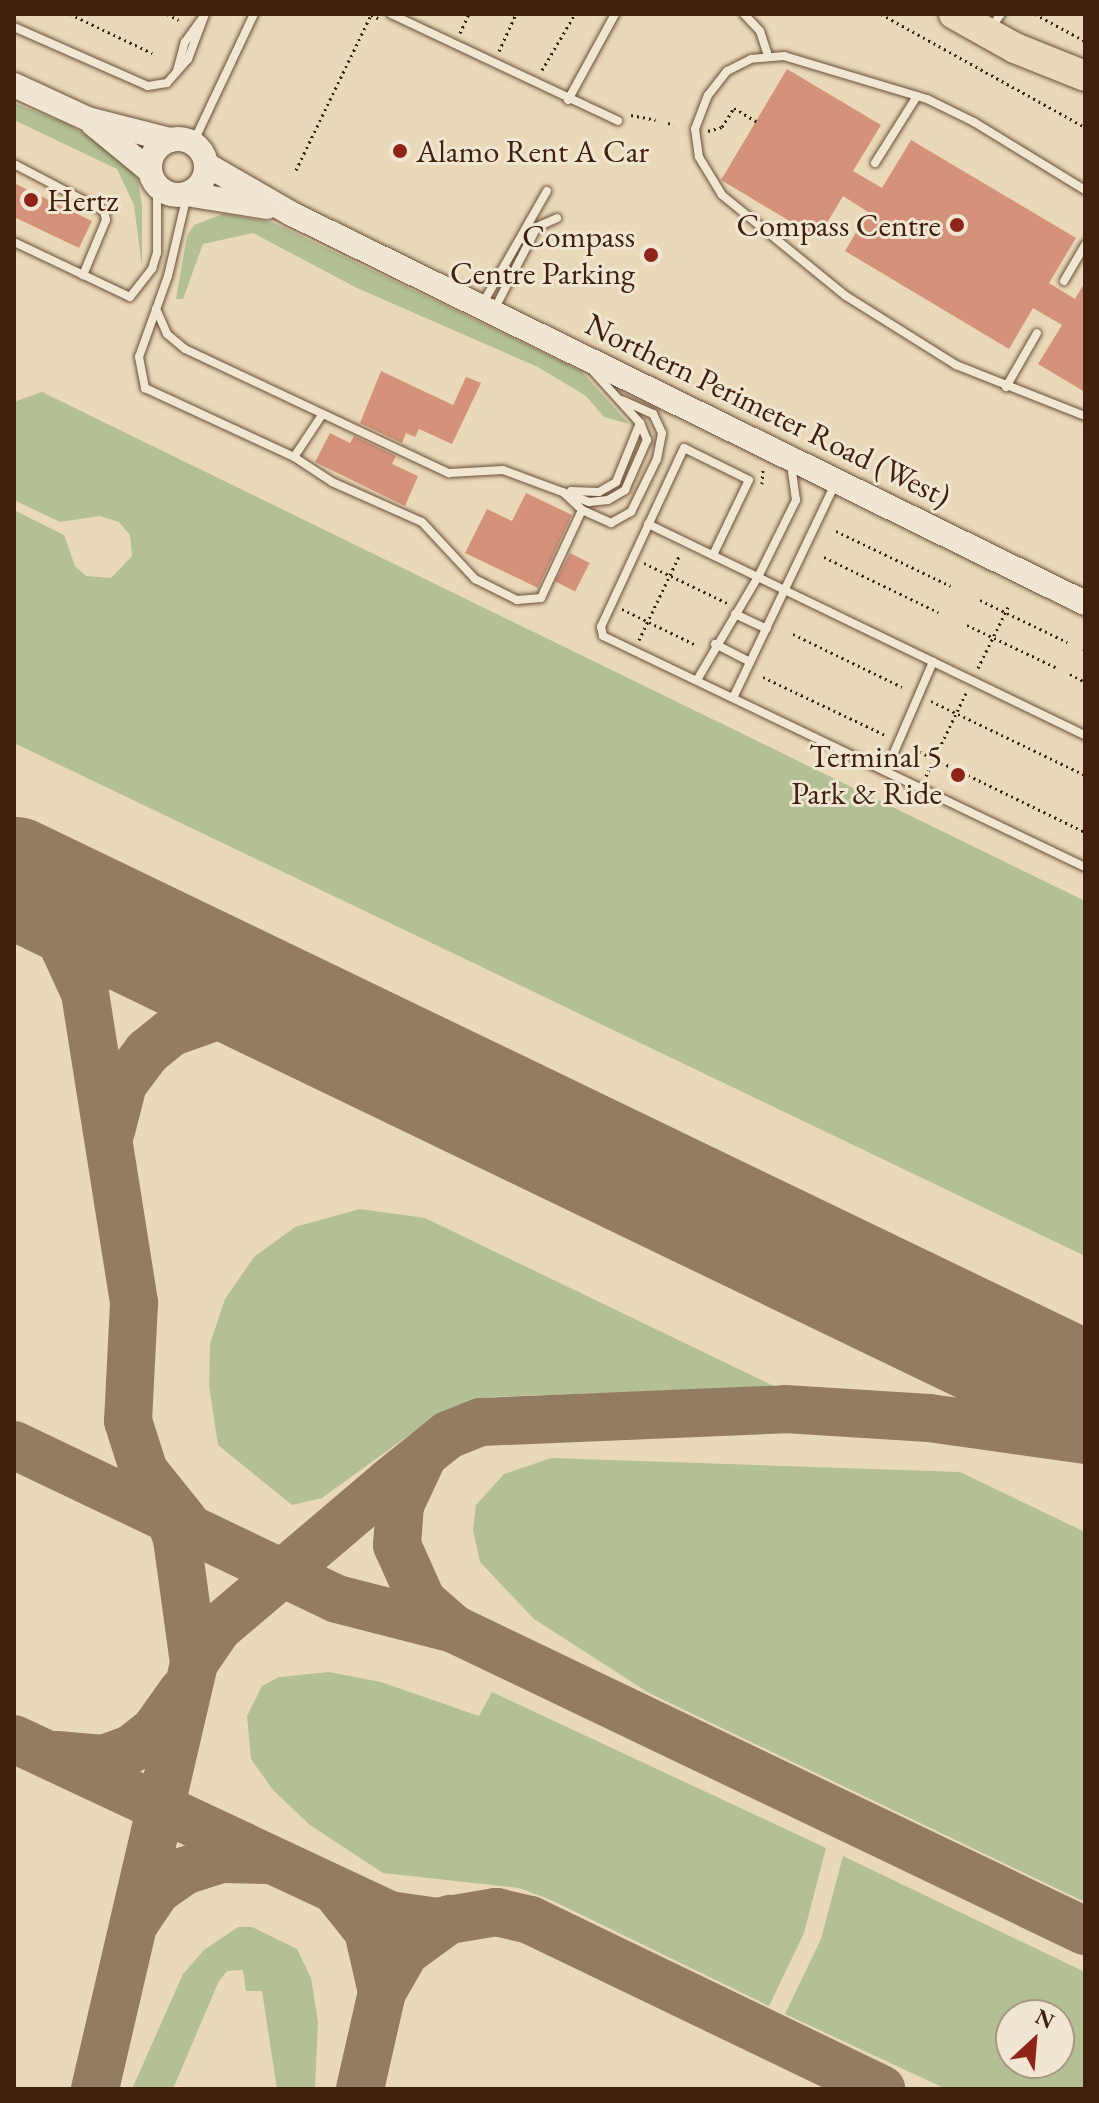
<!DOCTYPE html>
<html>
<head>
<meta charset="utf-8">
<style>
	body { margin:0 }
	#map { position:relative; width:1099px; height:2103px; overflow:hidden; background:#ead9b9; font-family:"EB Garamond",serif }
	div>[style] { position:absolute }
	.green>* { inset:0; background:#b2c093 }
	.taxiway>* { height:48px; margin:-24px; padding:0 24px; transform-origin:24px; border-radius:24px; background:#947c62 }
	.runway>* { height:120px; margin:-60px; padding:0 60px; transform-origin:60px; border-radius:60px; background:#947c62 }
	.building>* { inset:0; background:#d5927b; transform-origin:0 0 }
	.path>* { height:3px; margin-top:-1.5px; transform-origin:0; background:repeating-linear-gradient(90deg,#3f200c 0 2px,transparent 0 6px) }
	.roads { filter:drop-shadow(0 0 2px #6a4e37) drop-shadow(0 0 2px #6a4e37) }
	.lane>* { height:8px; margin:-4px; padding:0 4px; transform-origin:4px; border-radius:4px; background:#f1e6d2 }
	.secondary>* { height:24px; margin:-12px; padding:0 12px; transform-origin:12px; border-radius:12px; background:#f1e6d2 }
	.secondary>.ring { margin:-12px; padding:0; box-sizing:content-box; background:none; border:24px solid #f1e6d2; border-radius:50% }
	.highway>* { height:30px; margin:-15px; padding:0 15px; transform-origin:15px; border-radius:15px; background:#ead9b9 }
	.dots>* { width:22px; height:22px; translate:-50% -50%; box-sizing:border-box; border:4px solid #f1e6d2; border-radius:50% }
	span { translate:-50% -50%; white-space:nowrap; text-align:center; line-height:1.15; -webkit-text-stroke:6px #f1e6d2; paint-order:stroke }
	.poi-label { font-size:32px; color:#3f200c }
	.left { translate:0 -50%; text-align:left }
	.right { translate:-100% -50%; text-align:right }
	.street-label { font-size:32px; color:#3f200c }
	.frame { position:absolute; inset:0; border:16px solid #3f200c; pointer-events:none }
	.north { position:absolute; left:995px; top:1999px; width:80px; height:80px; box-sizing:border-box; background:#f1e6d2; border:2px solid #aa9783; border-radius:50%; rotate:26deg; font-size:22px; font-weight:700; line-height:32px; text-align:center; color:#3f200c }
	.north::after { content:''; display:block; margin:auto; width:28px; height:36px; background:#8f2418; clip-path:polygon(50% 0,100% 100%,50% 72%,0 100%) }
</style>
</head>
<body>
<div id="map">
	<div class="green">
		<div style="clip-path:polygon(14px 103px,68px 124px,125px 160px,138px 180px,142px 206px,142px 267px,134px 205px,117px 169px,14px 120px)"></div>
		<div style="clip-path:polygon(223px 214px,274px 223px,581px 371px,629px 424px,604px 417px,586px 396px,538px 367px,357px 288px,253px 233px,203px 244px,183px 299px,176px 299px,187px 236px,194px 225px)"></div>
		<div style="clip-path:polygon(42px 392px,1085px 901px,1085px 1256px,14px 743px,14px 510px,64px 535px,75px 566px,86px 576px,111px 578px,132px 556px,130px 535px,119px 522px,100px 516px,60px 522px,14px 500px,14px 402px)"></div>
		<div style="clip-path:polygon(360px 1209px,425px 1218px,776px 1387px,489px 1397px,434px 1417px,322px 1498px,292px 1505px,218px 1445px,209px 1386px,210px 1344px,225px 1299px,254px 1257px,295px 1227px)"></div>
		<div style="clip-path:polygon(551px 1458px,960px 1472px,1085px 1532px,1085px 1902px,649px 1693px,534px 1619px,480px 1562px,473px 1530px,476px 1505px,504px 1474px)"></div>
		<div style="clip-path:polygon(329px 1672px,381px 1682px,479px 1716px,492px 1692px,826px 1848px,804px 1933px,769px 2006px,551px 1900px,519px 1888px,383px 1873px,310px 1825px,273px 1790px,251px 1759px,247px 1716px,262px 1686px,279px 1677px)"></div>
		<div style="clip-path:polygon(evenodd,843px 1856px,1085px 1972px,1085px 2089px,946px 2089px,785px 2014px,821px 1939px,843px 1856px,1059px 2015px,1059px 2063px,1011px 2063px,1011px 2015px,1059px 2015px)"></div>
		<div style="clip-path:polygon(238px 1927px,252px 1927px,297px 1949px,311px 1978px,318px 2022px,315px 2089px,277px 2089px,262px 1991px,246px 1991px,243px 1970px,227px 1971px,218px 1983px,173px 2089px,132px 2089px,183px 1974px,204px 1950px)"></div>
	</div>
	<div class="taxiway">
		<div style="left:14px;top:887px;width:62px;rotate:46.3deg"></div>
		<div style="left:57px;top:932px;width:67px;rotate:65.3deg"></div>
		<div style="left:85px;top:993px;width:314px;rotate:81deg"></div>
		<div style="left:134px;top:1303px;width:118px;rotate:92.9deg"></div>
		<div style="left:128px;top:1421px;width:52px;rotate:72.3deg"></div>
		<div style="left:144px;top:1471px;width:64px;rotate:51.3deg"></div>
		<div style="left:111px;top:1131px;width:49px;rotate:-75.7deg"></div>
		<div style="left:123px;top:1084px;width:40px;rotate:-53deg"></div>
		<div style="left:147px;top:1052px;width:32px;rotate:-39deg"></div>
		<div style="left:172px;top:1032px;width:57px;rotate:-19.4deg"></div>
		<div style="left:226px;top:1013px;width:80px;rotate:3.6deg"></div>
		<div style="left:14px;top:1445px;width:358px;rotate:25.5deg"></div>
		<div style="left:337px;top:1599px;width:121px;rotate:14.4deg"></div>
		<div style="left:454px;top:1629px;width:700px;rotate:25.58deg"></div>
		<div style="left:421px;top:1460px;width:50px;rotate:115deg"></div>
		<div style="left:400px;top:1505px;width:40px;rotate:94.3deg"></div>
		<div style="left:397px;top:1545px;width:61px;rotate:65.9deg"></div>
		<div style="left:422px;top:1601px;width:43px;rotate:41.2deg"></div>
		<div style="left:194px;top:1663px;width:42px;rotate:-55.6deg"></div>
		<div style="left:218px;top:1628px;width:228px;rotate:-40.4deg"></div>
		<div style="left:392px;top:1480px;width:72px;rotate:-38.8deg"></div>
		<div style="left:448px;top:1435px;width:35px;rotate:-22deg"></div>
		<div style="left:481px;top:1422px;width:304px;rotate:-2.4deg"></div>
		<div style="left:785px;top:1409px;width:144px;rotate:3.6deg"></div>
		<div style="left:929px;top:1418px;width:158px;rotate:8deg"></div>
		<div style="left:14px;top:1739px;width:414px;rotate:25.1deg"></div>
		<div style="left:389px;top:1915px;width:49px;rotate:8.3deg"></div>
		<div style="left:437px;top:1922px;width:60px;rotate:-9.6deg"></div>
		<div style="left:496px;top:1912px;width:35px;rotate:13deg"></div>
		<div style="left:530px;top:1920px;width:390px;rotate:25.7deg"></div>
		<div style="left:57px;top:1755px;width:46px;rotate:5deg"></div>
		<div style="left:103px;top:1759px;width:30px;rotate:-20deg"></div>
		<div style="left:131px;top:1749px;width:31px;rotate:-38deg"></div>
		<div style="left:155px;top:1730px;width:47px;rotate:-54.6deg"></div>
		<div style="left:337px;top:1892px;width:50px;rotate:51.5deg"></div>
		<div style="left:368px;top:1931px;width:63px;rotate:77.1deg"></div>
		<div style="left:382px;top:1992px;width:46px;rotate:-60.1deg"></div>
		<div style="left:405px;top:1952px;width:56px;rotate:-36.3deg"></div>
		<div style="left:136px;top:1921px;width:37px;rotate:-56deg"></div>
		<div style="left:157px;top:1890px;width:33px;rotate:-35deg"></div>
		<div style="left:184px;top:1871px;width:40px;rotate:-18deg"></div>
		<div style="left:222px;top:1859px;width:43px;rotate:1.3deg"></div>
		<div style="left:95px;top:2089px;width:437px;rotate:-76.9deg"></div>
		<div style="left:194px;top:1663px;width:125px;rotate:-97.8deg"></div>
		<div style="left:177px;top:1539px;width:39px;rotate:-109deg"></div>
		<div style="left:360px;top:2089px;width:99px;rotate:-77.2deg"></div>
	</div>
	<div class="runway">
		<div style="left:14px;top:877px;width:1189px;rotate:25.72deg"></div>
	</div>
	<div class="building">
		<div style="clip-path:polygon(787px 69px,881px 125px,853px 171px,882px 188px,911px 140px,1076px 238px,1049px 283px,1075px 299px,1085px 282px,1085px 392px,1038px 364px,1062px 325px,1033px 308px,1009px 349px,845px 251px,868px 212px,843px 196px,818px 238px,721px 180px)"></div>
		<div style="clip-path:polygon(14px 183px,92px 221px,79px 248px,14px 217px)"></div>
		<div style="clip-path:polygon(381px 371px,453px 405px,466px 377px,481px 383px,452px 444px,419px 429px,415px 437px,406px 433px,402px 443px,360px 423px)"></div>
		<div style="clip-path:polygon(330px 433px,350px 443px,354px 436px,396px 456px,392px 464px,418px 476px,405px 506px,315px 462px)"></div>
		<div style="clip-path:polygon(526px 493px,572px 515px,538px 588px,465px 553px,487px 509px,512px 521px)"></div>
		<div style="left:570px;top:553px;width:22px;height:32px;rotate:27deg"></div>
	</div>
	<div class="path">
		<div style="left:70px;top:14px;width:91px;rotate:25.4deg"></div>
		<div style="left:167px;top:14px;width:13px;rotate:27deg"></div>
		<div style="left:881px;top:14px;width:233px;rotate:29deg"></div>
		<div style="left:1035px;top:14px;width:57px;rotate:28.4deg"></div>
		<div style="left:460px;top:33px;width:21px;rotate:-65deg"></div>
		<div style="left:499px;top:51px;width:41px;rotate:-65.3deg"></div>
		<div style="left:542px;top:70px;width:65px;rotate:-59.5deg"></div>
		<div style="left:631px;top:115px;width:25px;rotate:11deg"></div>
		<div style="left:668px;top:123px;width:6px;rotate:18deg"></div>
		<div style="left:708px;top:131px;width:15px;rotate:-16deg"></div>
		<div style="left:722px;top:127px;width:22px;rotate:-58deg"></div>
		<div style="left:734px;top:108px;width:26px;rotate:31deg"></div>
		<div style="left:296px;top:170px;width:172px;rotate:-64.2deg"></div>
		<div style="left:371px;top:15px;width:8px;rotate:23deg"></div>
		<div style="left:762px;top:484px;width:14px;rotate:-86deg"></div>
		<div style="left:836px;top:531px;width:127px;rotate:25.6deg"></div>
		<div style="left:824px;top:557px;width:127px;rotate:25.8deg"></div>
		<div style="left:644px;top:563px;width:92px;rotate:25.7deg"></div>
		<div style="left:980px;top:600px;width:97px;rotate:25.8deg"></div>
		<div style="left:622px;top:609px;width:82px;rotate:25.9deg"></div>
		<div style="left:967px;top:625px;width:98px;rotate:25.5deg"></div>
		<div style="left:793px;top:634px;width:121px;rotate:25.9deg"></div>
		<div style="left:639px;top:640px;width:95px;rotate:-64.5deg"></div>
		<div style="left:1083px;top:649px;width:2px;rotate:27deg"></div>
		<div style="left:978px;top:668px;width:68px;rotate:-63.8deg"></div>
		<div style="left:1070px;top:674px;width:17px;rotate:28deg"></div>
		<div style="left:763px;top:677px;width:135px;rotate:25.4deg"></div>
		<div style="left:931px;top:701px;width:171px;rotate:25.7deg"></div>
		<div style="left:914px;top:749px;width:190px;rotate:25.9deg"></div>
		<div style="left:926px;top:776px;width:92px;rotate:-64.3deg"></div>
	</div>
	<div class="roads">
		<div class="lane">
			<div style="left:391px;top:14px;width:251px;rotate:25.2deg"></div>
			<div style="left:744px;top:14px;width:23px;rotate:47deg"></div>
			<div style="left:760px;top:31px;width:26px;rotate:72deg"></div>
			<div style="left:14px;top:27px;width:146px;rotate:23.8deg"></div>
			<div style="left:148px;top:86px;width:19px;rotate:-9deg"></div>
			<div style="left:167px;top:83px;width:32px;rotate:-49deg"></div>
			<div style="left:188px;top:59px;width:48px;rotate:-69.3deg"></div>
			<div style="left:990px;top:29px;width:19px;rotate:-54deg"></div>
			<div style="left:177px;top:71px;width:30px;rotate:-75deg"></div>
			<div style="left:185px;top:42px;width:29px;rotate:-54deg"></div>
			<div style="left:568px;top:100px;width:98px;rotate:-61.3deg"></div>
			<div style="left:193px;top:143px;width:143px;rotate:-64.7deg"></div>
			<div style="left:875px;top:163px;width:79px;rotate:-57.9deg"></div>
			<div style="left:14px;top:164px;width:102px;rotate:27.6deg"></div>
			<div style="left:104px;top:211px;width:9px;rotate:77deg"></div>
			<div style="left:106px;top:220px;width:60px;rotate:112.7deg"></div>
			<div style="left:1085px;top:190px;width:130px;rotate:-148.5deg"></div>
			<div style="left:974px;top:122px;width:52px;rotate:-153.9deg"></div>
			<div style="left:927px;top:99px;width:149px;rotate:-163.3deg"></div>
			<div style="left:784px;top:56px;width:33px;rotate:175deg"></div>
			<div style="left:751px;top:59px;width:27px;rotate:153deg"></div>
			<div style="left:727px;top:71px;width:31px;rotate:128deg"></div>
			<div style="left:708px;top:95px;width:36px;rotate:111deg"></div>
			<div style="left:695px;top:129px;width:28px;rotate:82deg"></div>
			<div style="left:699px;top:157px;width:44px;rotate:58.8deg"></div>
			<div style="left:722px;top:195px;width:160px;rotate:39.2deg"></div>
			<div style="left:846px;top:296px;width:130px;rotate:32.1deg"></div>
			<div style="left:956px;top:365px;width:139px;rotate:21.6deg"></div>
			<div style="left:187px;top:195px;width:83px;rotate:103.2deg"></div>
			<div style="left:168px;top:276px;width:86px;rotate:109.7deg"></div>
			<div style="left:139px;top:357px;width:32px;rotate:79deg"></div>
			<div style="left:145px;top:388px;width:164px;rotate:24.8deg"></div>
			<div style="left:294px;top:457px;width:50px;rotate:-56.3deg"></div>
			<div style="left:14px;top:242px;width:128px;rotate:25.4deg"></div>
			<div style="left:130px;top:297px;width:36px;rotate:-52deg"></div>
			<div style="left:152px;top:269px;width:17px;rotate:-73deg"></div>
			<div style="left:157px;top:253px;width:68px;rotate:-90deg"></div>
			<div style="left:1064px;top:281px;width:42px;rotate:-59.7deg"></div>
			<div style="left:483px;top:303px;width:129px;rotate:-60.3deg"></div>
			<div style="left:156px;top:309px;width:27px;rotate:66deg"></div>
			<div style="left:167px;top:334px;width:23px;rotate:40deg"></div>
			<div style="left:185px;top:349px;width:292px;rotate:25.2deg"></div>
			<div style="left:449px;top:473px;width:54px;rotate:-3.2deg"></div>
			<div style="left:503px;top:470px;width:92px;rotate:20.4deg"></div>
			<div style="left:589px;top:502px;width:19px;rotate:-6deg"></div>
			<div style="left:608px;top:500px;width:20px;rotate:-30deg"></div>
			<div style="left:625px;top:490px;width:55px;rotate:-66.3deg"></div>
			<div style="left:647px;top:440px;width:18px;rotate:-112deg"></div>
			<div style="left:640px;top:423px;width:70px;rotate:-132.1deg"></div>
			<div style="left:494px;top:310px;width:93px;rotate:-62.6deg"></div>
			<div style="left:537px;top:227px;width:22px;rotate:-24deg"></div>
			<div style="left:1006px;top:387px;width:62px;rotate:-60.1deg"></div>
			<div style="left:294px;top:457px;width:45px;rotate:33.3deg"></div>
			<div style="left:332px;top:482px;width:98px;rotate:24deg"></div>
			<div style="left:422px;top:522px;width:78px;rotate:47.1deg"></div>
			<div style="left:475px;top:579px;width:47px;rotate:26.6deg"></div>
			<div style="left:517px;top:600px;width:24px;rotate:-5deg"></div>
			<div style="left:541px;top:598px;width:97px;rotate:-65deg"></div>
			<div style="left:571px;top:491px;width:28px;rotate:2deg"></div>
			<div style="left:599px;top:492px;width:20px;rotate:-30deg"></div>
			<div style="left:616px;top:482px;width:64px;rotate:-67.9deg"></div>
			<div style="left:563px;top:492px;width:26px;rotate:43deg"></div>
			<div style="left:582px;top:510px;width:32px;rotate:24deg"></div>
			<div style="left:611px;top:523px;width:23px;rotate:-29deg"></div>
			<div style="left:631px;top:512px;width:59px;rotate:-63.9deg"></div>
			<div style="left:657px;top:459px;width:26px;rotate:-79deg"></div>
			<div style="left:662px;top:433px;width:21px;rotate:-115deg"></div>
			<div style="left:653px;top:414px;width:34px;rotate:-156deg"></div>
			<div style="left:648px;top:524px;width:485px;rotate:25.8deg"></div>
			<div style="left:713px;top:555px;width:83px;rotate:-64.4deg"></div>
			<div style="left:749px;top:480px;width:72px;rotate:-153.8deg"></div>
			<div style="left:684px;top:448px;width:197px;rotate:114.9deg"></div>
			<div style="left:601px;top:627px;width:9px;rotate:77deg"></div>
			<div style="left:603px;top:636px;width:534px;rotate:25.61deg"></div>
			<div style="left:735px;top:614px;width:35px;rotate:25deg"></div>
			<div style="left:715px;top:644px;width:39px;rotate:27deg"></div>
			<div style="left:697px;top:680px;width:120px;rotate:-59.4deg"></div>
			<div style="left:758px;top:577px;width:86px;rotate:-63.7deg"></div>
			<div style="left:796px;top:500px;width:37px;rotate:-98deg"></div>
			<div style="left:733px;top:698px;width:239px;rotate:-64.5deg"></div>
			<div style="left:886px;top:771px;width:119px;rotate:-66.7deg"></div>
		</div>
		<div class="secondary">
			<div style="left:14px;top:85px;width:81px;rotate:24.7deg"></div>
			<div style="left:88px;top:119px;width:85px;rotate:14.4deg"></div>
			<div style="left:93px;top:124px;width:74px;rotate:39.5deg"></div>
			<div class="ring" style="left:150px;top:139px;width:32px;height:32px"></div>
			<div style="left:207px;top:165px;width:98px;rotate:30deg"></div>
			<div style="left:292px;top:214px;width:883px;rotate:26.13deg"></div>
			<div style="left:187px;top:194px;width:81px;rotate:9.2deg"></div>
		</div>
		<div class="highway">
			<div style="left:954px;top:14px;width:70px;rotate:29.1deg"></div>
			<div style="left:1015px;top:48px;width:75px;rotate:21.8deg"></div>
		</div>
	</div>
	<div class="dots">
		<div style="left:400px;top:151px;background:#8f2418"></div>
		<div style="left:31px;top:200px;background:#8f2418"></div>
		<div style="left:957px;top:225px;background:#8f2418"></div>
		<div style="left:651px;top:255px;background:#8f2418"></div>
		<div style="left:958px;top:775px;background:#8f2418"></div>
	</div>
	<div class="poi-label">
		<span class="left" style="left:416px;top:151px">Alamo Rent A Car</span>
		<span class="left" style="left:47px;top:200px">Hertz</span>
		<span class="right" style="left:941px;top:225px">Compass Centre</span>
		<span class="right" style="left:635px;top:255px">Compass<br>Centre Parking</span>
		<span class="right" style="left:942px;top:775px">Terminal 5<br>Park &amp; Ride</span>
	</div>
	<div class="street-label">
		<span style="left:768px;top:410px;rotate:26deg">Northern Perimeter Road (West)</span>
	</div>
	<div class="frame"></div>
	<div class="north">N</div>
</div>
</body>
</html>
